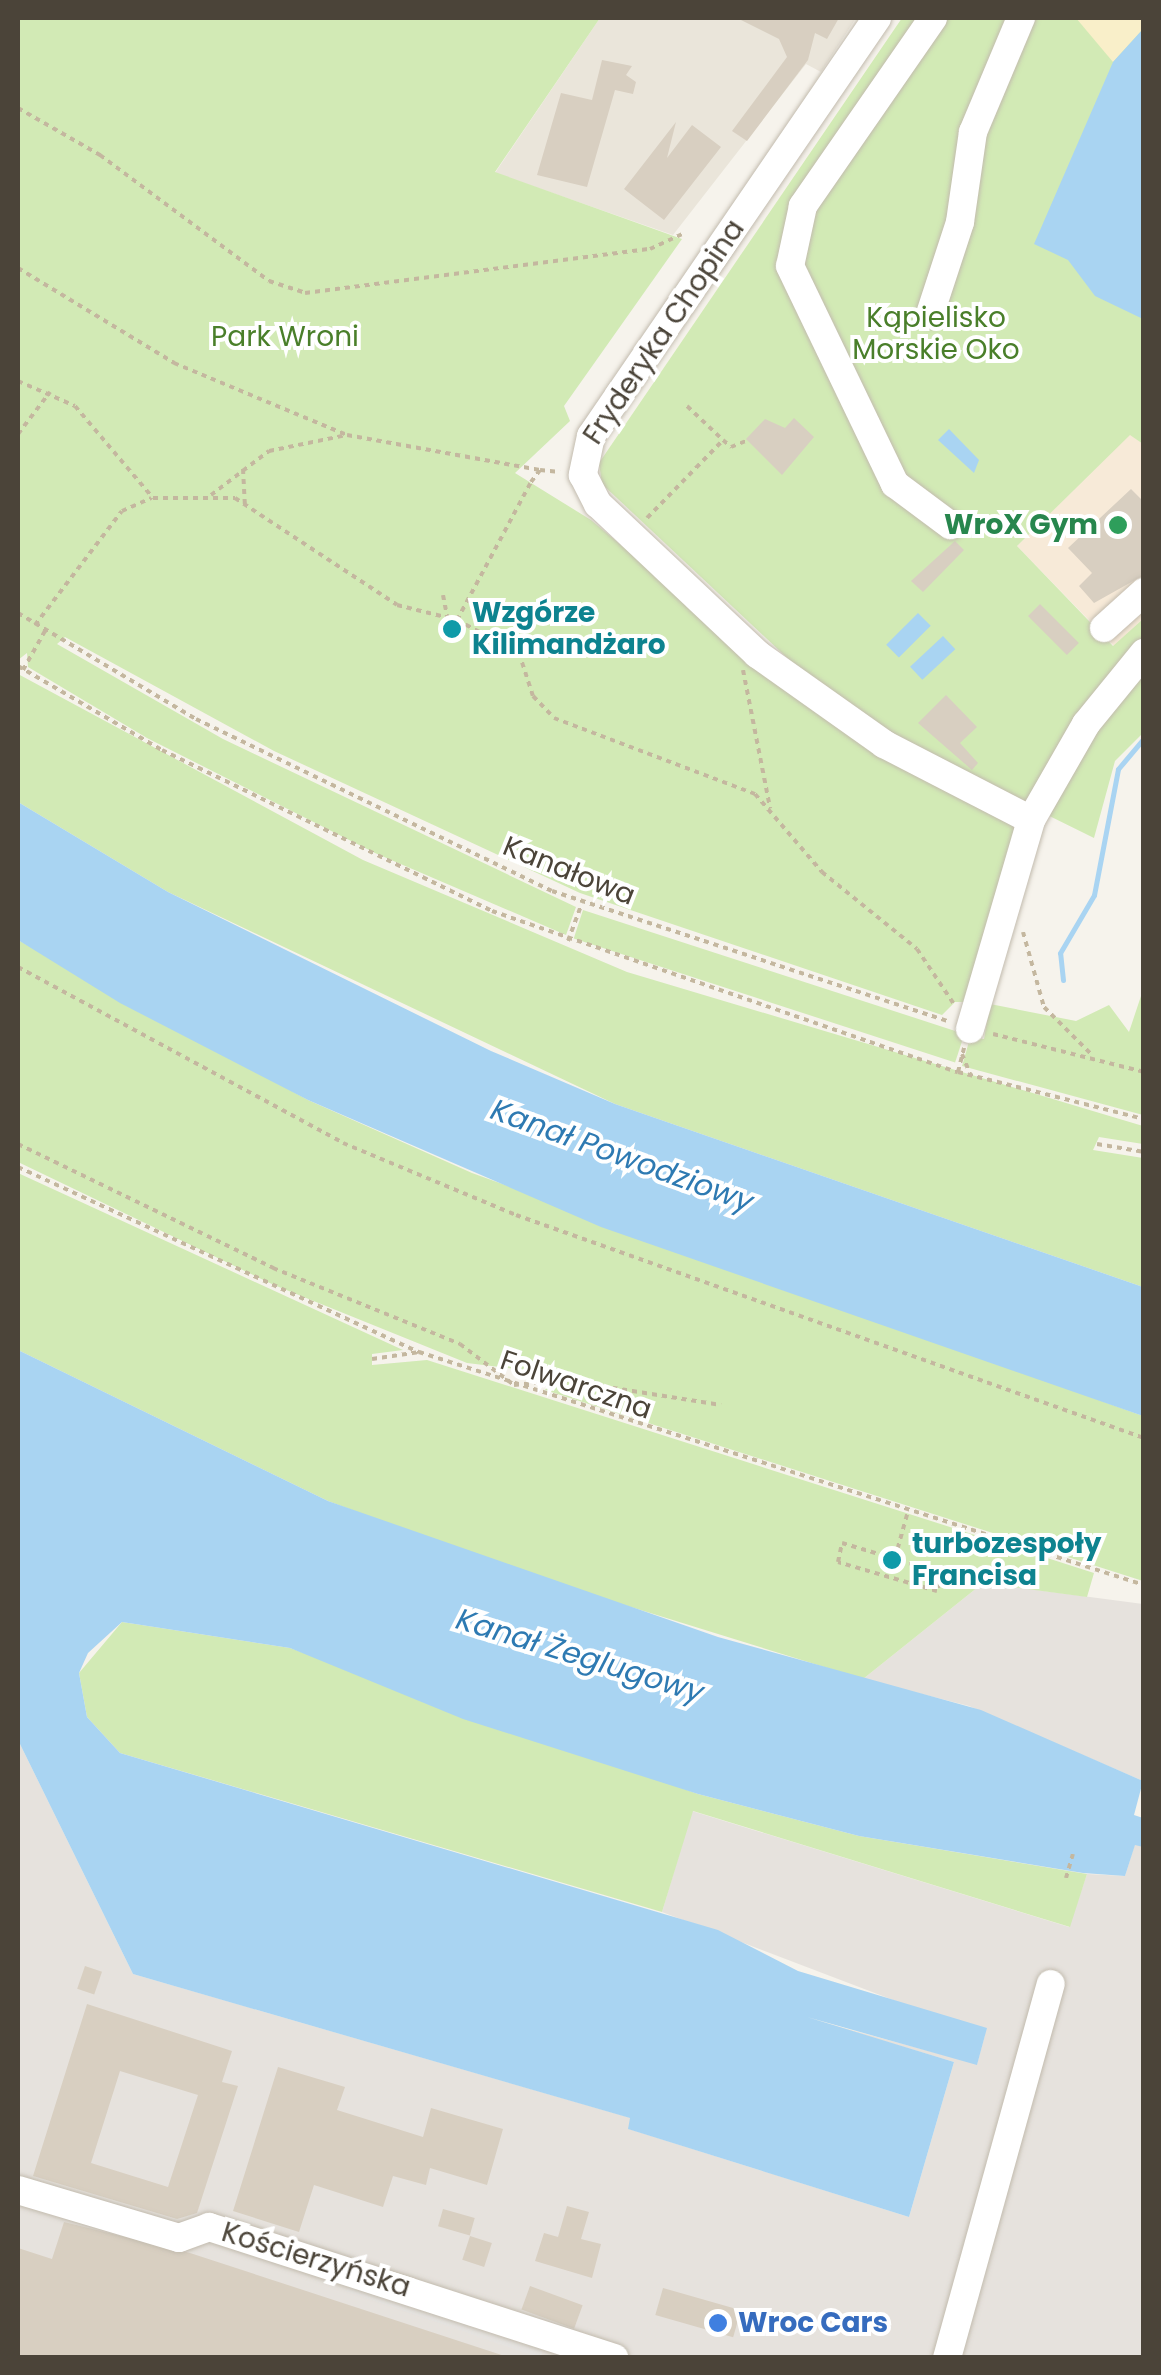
<!DOCTYPE html>
<html>
<head>
<meta charset="utf-8">
<style>
	body { margin:0 }
	#map { position:relative; width:1161px; height:2375px; overflow:hidden; background:#f6f3ec; font-family:Poppins,sans-serif }
	div>[style] { position:absolute }
	.residential>* { inset:0; background:#eae5da }
	.commercial>* { inset:0; background:#f7ead8 }
	.industrial>* { inset:0; background:#e6e2dd }
	.green>* { inset:0; background:#d2eab5; transform-origin:0 0 }
	.sand>* { inset:0; background:#f9efc9 }
	.parking>* { inset:0; background:#e5e3e0; transform-origin:0 0 }
	.water>* { inset:0; background:#a9d4f2; transform-origin:0 0 }
	.stream>* { height:5px; margin:-2.5px; padding:0 2.5px; transform-origin:2.5px; border-radius:2.5px; background:#a9d4f2 }
	.building>* { inset:0; background:#d8cfc1; transform-origin:0 0 }
	.path>* { height:4px; margin-top:-2px; transform-origin:0; background:repeating-linear-gradient(90deg,#c4b79f 0 5px,transparent 0 10px) }
	.roads { filter:drop-shadow(0 0 2px #c2bbae) drop-shadow(0 0 2px #c2bbae) }
	.minor>* { height:28px; margin:-14px; padding:0 14px; transform-origin:14px; border-radius:14px; background:#fff }
	.dots>* { width:28px; height:28px; translate:-50% -50%; box-sizing:border-box; border:5px solid #fff; border-radius:50% }
	span { translate:-50% -50%; white-space:nowrap; text-align:center; line-height:1.15; -webkit-text-stroke:8px #fff; paint-order:stroke }
	.park-label { font-size:28px; color:#4a7f2a }
	.street-label { font-size:28px; color:#4b4439 }
	.leisure-label { font-size:28px; color:#27864d; font-weight:700 }
	.right { translate:-100% -50%; text-align:right }
	.culture-label { font-size:28px; color:#0d838f; font-weight:700 }
	.left { translate:0 -50%; text-align:left }
	.shop-label { font-size:28px; color:#366cbe; font-weight:700 }
	.water-label { font-size:30px; color:#2e7ab2; font-style:italic }
	.frame { position:absolute; inset:0; border:20px solid #4b4439; pointer-events:none }
</style>
</head>
<body>
<div id="map">
	<div class="residential">
		<div style="clip-path:polygon(600px 18px,856px 18px,821px 72px,806px 64px,673px 235px,495px 173px)"></div>
	</div>
	<div class="commercial">
		<div style="clip-path:polygon(1130px 434px,1143px 444px,1143px 619px,1114px 646px,1017px 546px)"></div>
	</div>
	<div class="industrial">
		<div style="clip-path:polygon(983px 1583px,1143px 1604px,1143px 1781px,969px 1706px,863px 1679px)"></div>
		<div style="clip-path:polygon(18px 1740px,133px 1974px,631px 2118px,629px 2129px,909px 2217px,954px 2062px,807px 2018px,977px 2064px,985px 2035px,662px 1912px,692px 1811px,1069px 1927px,1087px 1874px,1125px 1876px,1135px 1844px,1143px 1847px,1143px 2357px,18px 2357px)"></div>
	</div>
	<div class="green">
		<div style="clip-path:polygon(18px 18px,600px 18px,495px 172px,682px 239px,564px 406px,570px 421px,515px 473px,591px 520px,812px 705px,1019px 827px,974px 1002px,955px 1002px,942px 1015px,580px 893px,274px 751px,65px 637px,57px 644px,223px 739px,576px 907px,566px 935px,375px 853px,147px 738px,28px 667px,27px 653px,18px 660px)"></div>
		<div style="clip-path:polygon(902px 18px,1143px 18px,1143px 444px,1130px 435px,1017px 546px,1113px 646px,1143px 619px,1143px 733px,1115px 761px,1094px 838px,922px 753px,800px 670px,602px 484px,599px 463px)"></div>
		<div style="clip-path:polygon(18px 674px,363px 860px,627px 972px,1143px 1126px,1143px 1144px,1099px 1137px,1093px 1150px,1143px 1158px,1143px 1287px,615px 1104px,168px 892px,18px 802px)"></div>
		<div style="left:583px;top:910px;width:401px;height:30px;rotate:18deg"></div>
		<div style="clip-path:polygon(18px 940px,308px 1100px,472px 1173px,1143px 1416px,1143px 1581px,545px 1390px,557px 1374px,467px 1363px,274px 1285px,18px 1162px)"></div>
		<div style="clip-path:polygon(1143px 990px,1143px 1115px,962px 1066px,970px 1038px,984px 1039px,990px 1004px,1076px 1021px,1109px 1005px,1129px 1032px)"></div>
		<div style="clip-path:polygon(18px 1173px,403px 1350px,372px 1354px,372px 1365px,427px 1360px,1094px 1573px,1087px 1597px,983px 1583px,863px 1679px,518px 1572px,328px 1501px,18px 1350px)"></div>
		<div style="clip-path:polygon(122px 1622px,290px 1648px,698px 1794px,859px 1836px,1087px 1874px,1070px 1927px,693px 1811px,662px 1912px,120px 1753px,87px 1717px,79px 1673px)"></div>
	</div>
	<div class="sand">
		<div style="clip-path:polygon(1076px 18px,1143px 18px,1143px 29px,1113px 62px)"></div>
	</div>
	<div class="parking">
		<div style="left:351px;top:2278px;width:205px;height:14px;rotate:19deg"></div>
	</div>
	<div class="water">
		<div style="clip-path:polygon(1143px 29px,1143px 319px,1095px 296px,1068px 260px,1034px 244px,1113px 62px)"></div>
		<div style="clip-path:polygon(949px 429px,979px 460px,974px 473px,938px 440px)"></div>
		<div style="left:918px;top:613px;width:18px;height:45px;rotate:45deg"></div>
		<div style="left:943px;top:636px;width:18px;height:45px;rotate:47deg"></div>
		<div style="clip-path:polygon(18px 802px,168px 892px,491px 1051px,615px 1104px,1143px 1287px,1143px 1416px,601px 1227px,308px 1100px,120px 1003px,18px 940px)"></div>
		<div style="clip-path:polygon(18px 1350px,328px 1501px,718px 1637px,981px 1710px,1143px 1781px,1134px 1815px,1143px 1818px,1143px 1847px,1135px 1845px,1125px 1876px,1083px 1873px,859px 1836px,698px 1794px,463px 1719px,290px 1648px,122px 1622px,88px 1653px,79px 1673px,87px 1717px,120px 1753px,718px 1930px,798px 1971px,987px 2028px,977px 2065px,807px 2017px,954px 2062px,909px 2217px,628px 2129px,630px 2118px,133px 1974px,18px 1740px)"></div>
	</div>
	<div class="stream">
		<div style="left:1063px;top:980px;width:27px;rotate:-96deg"></div>
		<div style="left:1060px;top:953px;width:67px;rotate:-59.6deg"></div>
		<div style="left:1094px;top:895px;width:128px;rotate:-79.2deg"></div>
		<div style="left:1118px;top:769px;width:40px;rotate:-50deg"></div>
	</div>
	<div class="building">
		<div style="clip-path:polygon(737px 18px,839px 18px,827px 39px,815px 33px,808px 60px,747px 141px,732px 131px,787px 57px,779px 39px)"></div>
		<div style="clip-path:polygon(602px 60px,632px 66px,626px 75px,636px 82px,633px 94px,615px 90px,587px 187px,537px 175px,561px 93px,592px 100px)"></div>
		<div style="clip-path:polygon(676px 122px,667px 158px,692px 125px,721px 147px,664px 220px,624px 189px)"></div>
		<div style="clip-path:polygon(794px 418px,814px 437px,782px 475px,746px 439px,765px 419px,785px 428px)"></div>
		<div style="clip-path:polygon(1131px 489px,1144px 502px,1144px 575px,1094px 603px,1079px 586px,1092px 573px,1068px 548px)"></div>
		<div style="clip-path:polygon(955px 541px,964px 550px,923px 592px,911px 581px)"></div>
		<div style="left:1040px;top:604px;width:55px;height:17px;rotate:45deg"></div>
		<div style="clip-path:polygon(946px 695px,977px 727px,960px 743px,978px 763px,972px 770px,918px 723px)"></div>
		<div style="left:85px;top:1966px;width:18px;height:24px;rotate:19deg"></div>
		<div style="clip-path:polygon(evenodd,87px 2004px,232px 2051px,222px 2082px,238px 2086px,197px 2213px,177px 2219px,33px 2176px,87px 2004px,120px 2071px,198px 2095px,168px 2187px,91px 2163px,120px 2071px)"></div>
		<div style="clip-path:polygon(278px 2067px,345px 2087px,337px 2110px,423px 2137px,431px 2108px,503px 2129px,487px 2185px,430px 2168px,426px 2185px,393px 2176px,383px 2207px,314px 2185px,299px 2232px,233px 2211px)"></div>
		<div style="clip-path:polygon(567px 2206px,589px 2212px,581px 2239px,601px 2244px,592px 2278px,535px 2261px,544px 2233px,558px 2237px)"></div>
		<div style="left:443px;top:2209px;width:33px;height:18px;rotate:16deg"></div>
		<div style="clip-path:polygon(64px 2222px,190px 2253px,511px 2358px,18px 2358px,18px 2248px,52px 2259px)"></div>
		<div style="left:470px;top:2236px;width:23px;height:25px;rotate:18deg"></div>
		<div style="left:530px;top:2286px;width:56px;height:25px;rotate:20deg"></div>
		<div style="left:663px;top:2288px;width:81px;height:28px;rotate:16deg"></div>
	</div>
	<div class="path">
		<div style="left:18px;top:108px;width:95px;rotate:29.8deg"></div>
		<div style="left:100px;top:155px;width:211px;rotate:36.7deg"></div>
		<div style="left:269px;top:281px;width:38px;rotate:18deg"></div>
		<div style="left:305px;top:293px;width:348px;rotate:-7.3deg"></div>
		<div style="left:650px;top:249px;width:35px;rotate:-25deg"></div>
		<div style="left:18px;top:268px;width:183px;rotate:31.3deg"></div>
		<div style="left:174px;top:363px;width:187px;rotate:22.6deg"></div>
		<div style="left:18px;top:381px;width:62px;rotate:23.7deg"></div>
		<div style="left:75px;top:406px;width:121px;rotate:49.7deg"></div>
		<div style="left:153px;top:498px;width:82px"></div>
		<div style="left:235px;top:498px;width:194px;rotate:33.4deg"></div>
		<div style="left:397px;top:605px;width:62px;rotate:14deg"></div>
		<div style="left:457px;top:620px;width:70px;rotate:28deg"></div>
		<div style="left:519px;top:653px;width:45px;rotate:72deg"></div>
		<div style="left:533px;top:696px;width:30px;rotate:46deg"></div>
		<div style="left:554px;top:718px;width:215px;rotate:20.7deg"></div>
		<div style="left:755px;top:794px;width:103px;rotate:49.3deg"></div>
		<div style="left:822px;top:872px;width:122px;rotate:39deg"></div>
		<div style="left:917px;top:949px;width:66px;rotate:56.1deg"></div>
		<div style="left:687px;top:406px;width:50px;rotate:43.4deg"></div>
		<div style="left:18px;top:434px;width:53px;rotate:-52.7deg"></div>
		<div style="left:243px;top:469px;width:35px;rotate:87deg"></div>
		<div style="left:211px;top:495px;width:73px;rotate:-37.2deg"></div>
		<div style="left:269px;top:451px;width:80px;rotate:-11.6deg"></div>
		<div style="left:347px;top:435px;width:196px;rotate:10.3deg"></div>
		<div style="left:647px;top:518px;width:109px;rotate:-45.7deg"></div>
		<div style="left:723px;top:440px;width:11px;rotate:41deg"></div>
		<div style="left:731px;top:447px;width:16px;rotate:-22deg"></div>
		<div style="left:443px;top:595px;width:25px;rotate:79deg"></div>
		<div style="left:18px;top:613px;width:207px;rotate:30.8deg"></div>
		<div style="left:196px;top:719px;width:395px;rotate:25.8deg"></div>
		<div style="left:552px;top:891px;width:419px;rotate:18.2deg"></div>
		<div style="left:457px;top:620px;width:157px;rotate:-61.8deg"></div>
		<div style="left:531px;top:482px;width:15px;rotate:-53deg"></div>
		<div style="left:540px;top:470px;width:20px;rotate:6deg"></div>
		<div style="left:35px;top:625px;width:143px;rotate:-52.7deg"></div>
		<div style="left:122px;top:511px;width:32px;rotate:-24deg"></div>
		<div style="left:18px;top:666px;width:167px;rotate:30.3deg"></div>
		<div style="left:162px;top:750px;width:367px;rotate:26deg"></div>
		<div style="left:492px;top:911px;width:493px;rotate:19.1deg"></div>
		<div style="left:958px;top:1072px;width:192px;rotate:14.2deg"></div>
		<div style="left:23px;top:670px;width:45px;rotate:-60.6deg"></div>
		<div style="left:743px;top:670px;width:141px;rotate:78.9deg"></div>
		<div style="left:1023px;top:932px;width:78px;rotate:74.4deg"></div>
		<div style="left:1044px;top:1007px;width:66px;rotate:45deg"></div>
		<div style="left:568px;top:941px;width:40px;rotate:-69.8deg"></div>
		<div style="left:18px;top:967px;width:370px;rotate:28.4deg"></div>
		<div style="left:343px;top:1143px;width:187px;rotate:22.6deg"></div>
		<div style="left:516px;top:1215px;width:666px;rotate:19.55deg"></div>
		<div style="left:993px;top:1034px;width:156px;rotate:14.1deg"></div>
		<div style="left:962px;top:1054px;width:24px;rotate:68deg"></div>
		<div style="left:958px;top:1072px;width:25px;rotate:-76deg"></div>
		<div style="left:18px;top:1144px;width:284px;rotate:25.9deg"></div>
		<div style="left:273px;top:1268px;width:202px;rotate:22.1deg"></div>
		<div style="left:460px;top:1344px;width:68px;rotate:37.2deg"></div>
		<div style="left:514px;top:1385px;width:49px;rotate:-5.8deg"></div>
		<div style="left:563px;top:1380px;width:160px;rotate:9deg"></div>
		<div style="left:1097px;top:1144px;width:48px;rotate:9.7deg"></div>
		<div style="left:18px;top:1167px;width:442px;rotate:24.8deg"></div>
		<div style="left:419px;top:1352px;width:762px;rotate:17.82deg"></div>
		<div style="left:372px;top:1359px;width:48px;rotate:-8.5deg"></div>
		<div style="left:842px;top:1543px;width:104px;rotate:16.7deg"></div>
		<div style="left:942px;top:1573px;width:19px;rotate:106deg"></div>
		<div style="left:937px;top:1591px;width:103px;rotate:-163.7deg"></div>
		<div style="left:838px;top:1562px;width:19px;rotate:-78deg"></div>
		<div style="left:895px;top:1558px;width:49px;rotate:-74.5deg"></div>
		<div style="left:1066px;top:1878px;width:25px;rotate:-74deg"></div>
	</div>
	<div class="roads">
		<div class="minor">
			<div style="left:877px;top:18px;width:506px;rotate:124.38deg"></div>
			<div style="left:591px;top:436px;width:40px;rotate:102deg"></div>
			<div style="left:583px;top:475px;width:33px;rotate:63deg"></div>
			<div style="left:598px;top:504px;width:219px;rotate:43.3deg"></div>
			<div style="left:757px;top:654px;width:156px;rotate:35.3deg"></div>
			<div style="left:884px;top:744px;width:165px;rotate:27.3deg"></div>
			<div style="left:933px;top:18px;width:229px;rotate:124.7deg"></div>
			<div style="left:803px;top:206px;width:61px;rotate:102.2deg"></div>
			<div style="left:790px;top:266px;width:242px;rotate:64.3deg"></div>
			<div style="left:895px;top:484px;width:69px;rotate:36.7deg"></div>
			<div style="left:930px;top:314px;width:97px;rotate:-71.9deg"></div>
			<div style="left:960px;top:222px;width:91px;rotate:-81.8deg"></div>
			<div style="left:973px;top:132px;width:124px;rotate:-67.2deg"></div>
			<div style="left:1104px;top:628px;width:54px;rotate:-42deg"></div>
			<div style="left:970px;top:1029px;width:218px;rotate:-73.7deg"></div>
			<div style="left:1031px;top:820px;width:111px;rotate:-60.2deg"></div>
			<div style="left:1086px;top:724px;width:92px;rotate:-50.8deg"></div>
			<div style="left:18px;top:2190px;width:168px;rotate:16.6deg"></div>
			<div style="left:179px;top:2238px;width:32px;rotate:-20deg"></div>
			<div style="left:209px;top:2227px;width:426px;rotate:17.9deg"></div>
			<div style="left:947px;top:2358px;width:388px;rotate:-74.5deg"></div>
		</div>
	</div>
	<div class="dots">
		<div style="left:1118px;top:525px;background:#2e9e5b"></div>
		<div style="left:452px;top:629px;background:#0f9aa8"></div>
		<div style="left:892px;top:1560px;background:#0f9aa8"></div>
		<div style="left:718px;top:2323px;background:#3f7fe0"></div>
	</div>
	<div class="park-label">
		<span style="left:936px;top:334px">Kąpielisko<br>Morskie Oko</span>
		<span style="left:285px;top:337px">Park Wroni</span>
	</div>
	<div class="street-label">
		<span style="left:664px;top:332px;rotate:-56deg">Fryderyka Chopina</span>
		<span style="left:569px;top:871px;rotate:22deg">Kanałowa</span>
		<span style="left:576px;top:1385px;rotate:19deg">Folwarczna</span>
		<span style="left:316px;top:2260px;rotate:17deg">Kościerzyńska</span>
	</div>
	<div class="leisure-label">
		<span class="right" style="left:1098px;top:525px">WroX Gym</span>
	</div>
	<div class="culture-label">
		<span class="left" style="left:472px;top:629px">Wzgórze<br>Kilimandżaro</span>
		<span class="left" style="left:912px;top:1560px">turbozespoły<br>Francisa</span>
	</div>
	<div class="shop-label">
		<span class="left" style="left:738px;top:2323px">Wroc Cars</span>
	</div>
	<div class="water-label">
		<span style="left:622px;top:1156px;rotate:20deg">Kanał Powodziowy</span>
		<span style="left:580px;top:1656px;rotate:17deg">Kanał Żeglugowy</span>
	</div>
	<div class="frame"></div>
</div>
</body>
</html>
